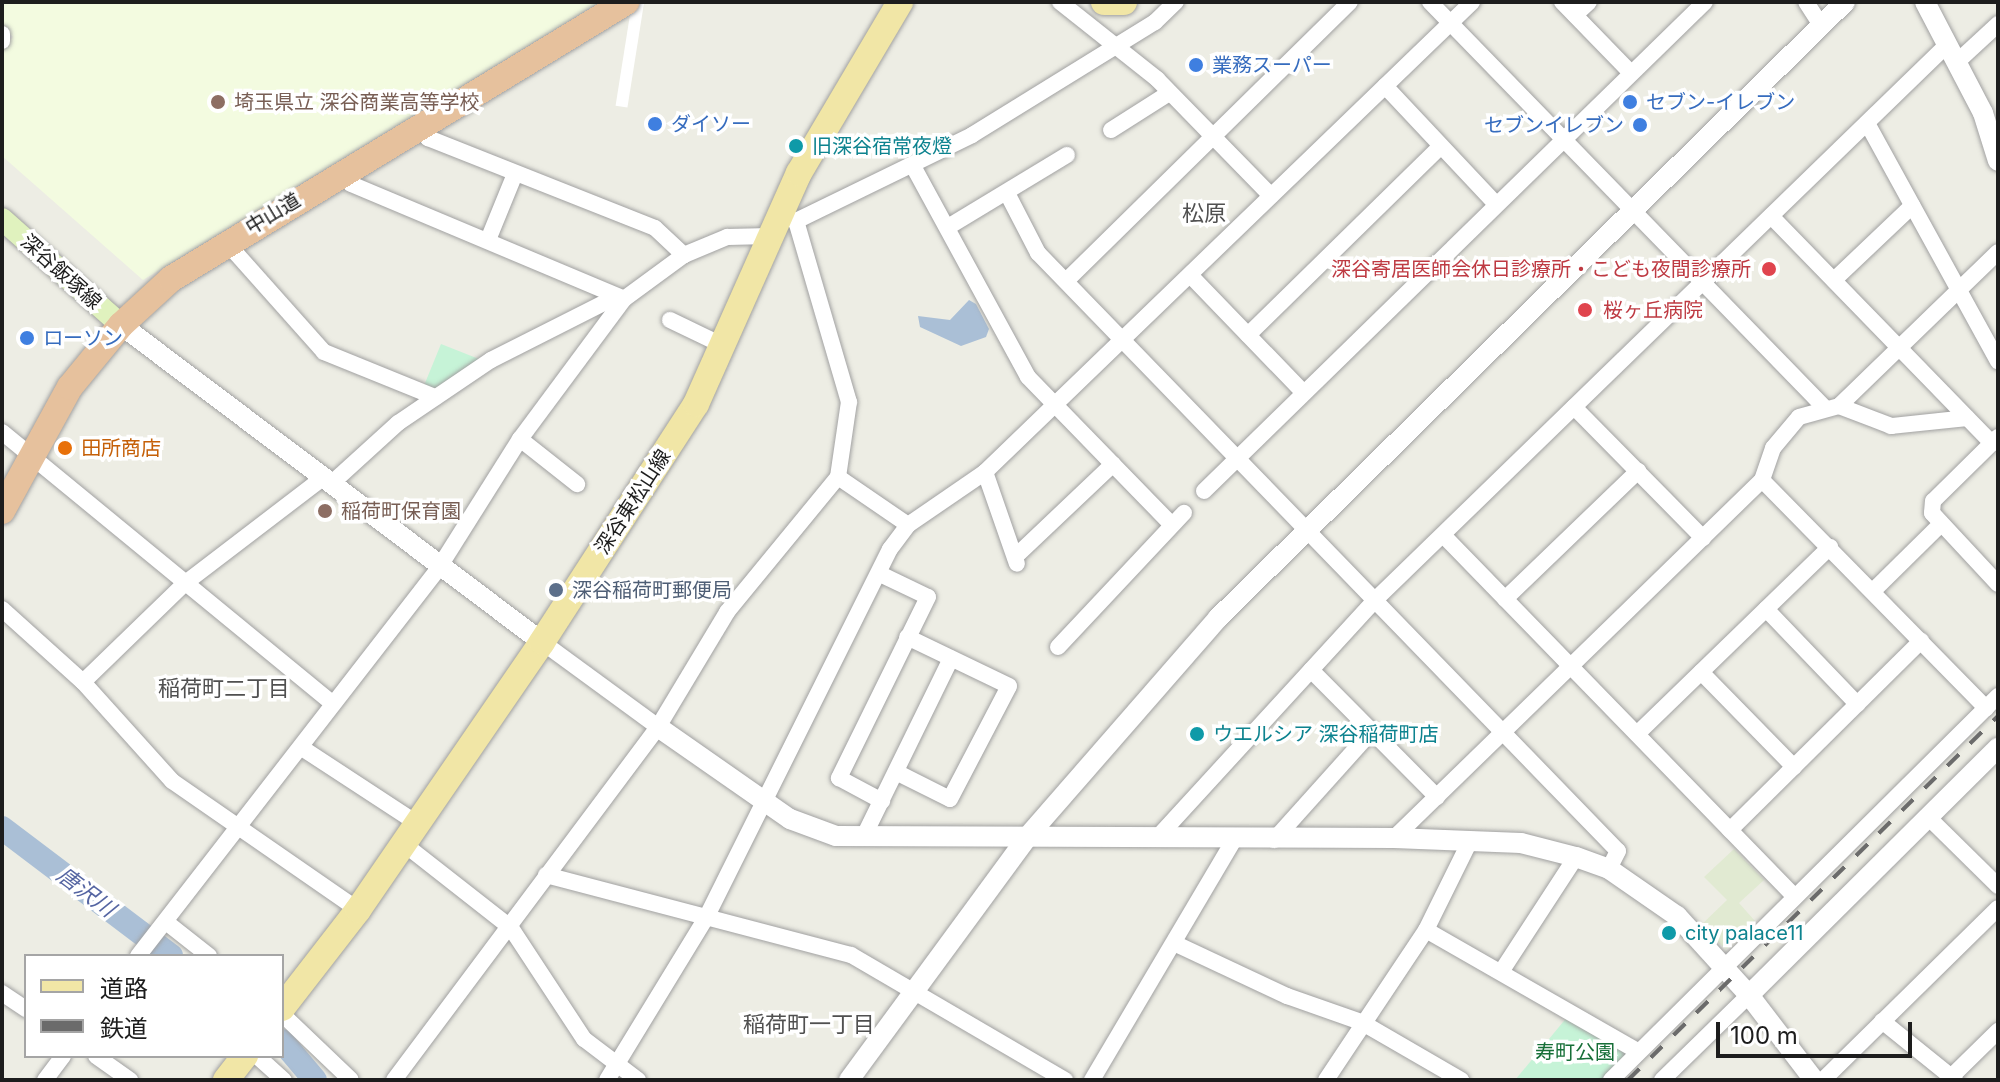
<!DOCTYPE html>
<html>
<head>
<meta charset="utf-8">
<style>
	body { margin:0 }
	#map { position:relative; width:2000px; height:1082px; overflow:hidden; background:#edede4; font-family:Inter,"Noto Sans JP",sans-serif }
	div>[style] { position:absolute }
	.education>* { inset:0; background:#f3fbe0 }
	.farmland>* { inset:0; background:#e1ead2 }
	.park>* { inset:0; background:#c6f3d7 }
	.water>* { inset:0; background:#aabfd6 }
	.pier>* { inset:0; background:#fff; transform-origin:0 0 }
	.river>* { height:24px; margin:-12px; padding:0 12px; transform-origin:12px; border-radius:12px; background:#aabfd6 }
	.roads { filter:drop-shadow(0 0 2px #a1a1a1) drop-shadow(0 0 2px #a1a1a1) }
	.minor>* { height:16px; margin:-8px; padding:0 8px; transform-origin:8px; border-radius:8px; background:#fff }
	.tertiary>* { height:20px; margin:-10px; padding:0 10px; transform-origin:10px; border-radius:10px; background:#fff }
	.secondary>* { height:22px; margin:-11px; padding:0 11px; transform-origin:11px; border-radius:11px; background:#e0f2be }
	.primary>* { height:26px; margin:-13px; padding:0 13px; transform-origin:13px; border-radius:13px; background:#f1e6a6 }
	.trunk>* { height:26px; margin:-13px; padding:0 13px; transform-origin:13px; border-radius:13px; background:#e6c19d }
	.rail>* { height:4px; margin-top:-2px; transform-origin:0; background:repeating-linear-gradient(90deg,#6b6b6b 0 16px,transparent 0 32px) }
	.dots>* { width:22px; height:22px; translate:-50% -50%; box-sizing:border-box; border:4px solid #fff; border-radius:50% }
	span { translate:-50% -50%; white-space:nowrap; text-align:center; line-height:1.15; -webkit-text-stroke:7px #fff; paint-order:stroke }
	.shop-label { font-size:20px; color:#366cbe }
	.left { translate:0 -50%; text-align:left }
	.right { translate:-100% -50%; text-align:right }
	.education-label { font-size:20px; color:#785e54 }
	.culture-label { font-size:20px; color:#0d838f }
	.street-label { font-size:20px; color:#1d1d1d }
	.health-label { font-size:20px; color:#be3a42 }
	.food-label { font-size:20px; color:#c56008 }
	.service-label { font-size:20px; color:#4e5e75 }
	.park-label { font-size:20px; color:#176f38 }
	.neighbourhood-label { font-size:22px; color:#505050 }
	.water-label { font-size:22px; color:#5565a2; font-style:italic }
	.frame { position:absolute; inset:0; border:4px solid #1d1d1d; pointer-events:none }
	.legend { position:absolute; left:24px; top:954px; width:260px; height:104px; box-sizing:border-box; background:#fff; border:2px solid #a5a5a5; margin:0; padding:10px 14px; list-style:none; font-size:24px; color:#1d1d1d }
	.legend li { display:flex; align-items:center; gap:16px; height:40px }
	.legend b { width:40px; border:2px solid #a5a5a5 }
	.scale { position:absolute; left:1716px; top:1022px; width:196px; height:36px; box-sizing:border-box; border:4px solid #1d1d1d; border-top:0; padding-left:10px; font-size:24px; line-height:28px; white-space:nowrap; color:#1d1d1d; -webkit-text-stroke:6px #fff; paint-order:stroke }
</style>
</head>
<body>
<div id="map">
	<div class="education">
		<div style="clip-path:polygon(2px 2px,600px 2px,143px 280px,2px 156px,2px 48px,13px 37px,2px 25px)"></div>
	</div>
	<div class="farmland">
		<div style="clip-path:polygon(1734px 849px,1764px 880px,1739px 903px,1755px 921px,1726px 949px,1699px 927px,1727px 900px,1704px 877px)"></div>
	</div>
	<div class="park">
		<div style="clip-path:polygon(441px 344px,479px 359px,438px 392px,423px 388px)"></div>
		<div style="clip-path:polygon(1568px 1016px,1633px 1053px,1606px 1080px,1515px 1080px)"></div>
	</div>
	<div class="water">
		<div style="clip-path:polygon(969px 300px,976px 304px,989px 329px,986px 337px,961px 346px,920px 327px,918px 316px,950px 320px)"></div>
	</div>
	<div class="pier">
		<div style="left:632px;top:2px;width:12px;height:105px;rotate:9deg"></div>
	</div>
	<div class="river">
		<div style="left:2px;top:828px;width:212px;rotate:37.1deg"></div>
		<div style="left:282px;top:1041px;width:51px;rotate:49.8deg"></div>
	</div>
	<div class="roads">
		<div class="minor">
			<div style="left:1060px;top:2px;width:124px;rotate:38.4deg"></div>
			<div style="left:1157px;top:79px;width:163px;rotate:45.7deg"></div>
			<div style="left:1430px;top:2px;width:565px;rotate:45.79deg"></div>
			<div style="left:1562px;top:2px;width:99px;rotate:45.8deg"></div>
			<div style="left:1806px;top:2px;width:27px;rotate:57deg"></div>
			<div style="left:1575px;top:15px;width:19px;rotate:-43deg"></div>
			<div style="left:2px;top:34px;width:7px;rotate:90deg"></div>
			<div style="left:1957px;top:62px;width:56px;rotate:-42.8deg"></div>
			<div style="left:1385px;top:86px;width:162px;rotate:46.8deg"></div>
			<div style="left:1867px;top:123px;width:272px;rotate:61.2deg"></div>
			<div style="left:421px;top:125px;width:15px;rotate:62deg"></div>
			<div style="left:428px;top:138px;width:244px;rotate:21.6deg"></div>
			<div style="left:655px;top:228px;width:40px;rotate:43deg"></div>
			<div style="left:1111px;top:130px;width:69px;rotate:-32.5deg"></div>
			<div style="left:913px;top:166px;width:240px;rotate:61.4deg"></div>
			<div style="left:1028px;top:377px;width:206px;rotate:45.8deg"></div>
			<div style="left:343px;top:172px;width:14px;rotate:56deg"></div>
			<div style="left:351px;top:184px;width:296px;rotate:22.8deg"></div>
			<div style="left:1007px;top:193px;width:68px;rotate:62.7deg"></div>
			<div style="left:1038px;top:253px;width:833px;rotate:45.88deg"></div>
			<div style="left:1618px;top:851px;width:20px;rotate:117deg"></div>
			<div style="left:1771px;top:216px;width:317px;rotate:45.8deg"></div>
			<div style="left:787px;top:218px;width:9px;rotate:18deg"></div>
			<div style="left:796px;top:221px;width:196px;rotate:-26deg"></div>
			<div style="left:972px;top:135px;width:215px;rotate:-31.7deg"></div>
			<div style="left:1155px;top:22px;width:29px;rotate:-44deg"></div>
			<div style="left:948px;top:227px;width:139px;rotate:-31.2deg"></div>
			<div style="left:488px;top:240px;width:71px;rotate:-67.8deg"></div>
			<div style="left:226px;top:242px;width:147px;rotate:48.3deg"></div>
			<div style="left:324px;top:352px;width:120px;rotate:22.1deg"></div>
			<div style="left:1190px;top:275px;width:163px;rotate:46deg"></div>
			<div style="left:1834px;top:280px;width:108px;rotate:-43.5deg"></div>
			<div style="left:1066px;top:281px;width:398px;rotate:-44.5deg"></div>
			<div style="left:670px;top:320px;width:58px;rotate:25.7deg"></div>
			<div style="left:1248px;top:335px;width:269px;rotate:-44.4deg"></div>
			<div style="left:1839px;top:406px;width:221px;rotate:-44.1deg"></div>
			<div style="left:1574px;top:407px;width:184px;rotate:45.4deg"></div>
			<div style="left:2px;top:432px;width:428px;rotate:39.4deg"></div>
			<div style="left:1998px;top:437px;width:91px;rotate:135.4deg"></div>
			<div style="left:1933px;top:501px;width:12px;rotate:95deg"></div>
			<div style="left:1932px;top:513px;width:97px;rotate:47.1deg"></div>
			<div style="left:520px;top:439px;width:73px;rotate:38.3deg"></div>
			<div style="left:985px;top:472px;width:97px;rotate:70.8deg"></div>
			<div style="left:838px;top:477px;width:85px;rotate:34.4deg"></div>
			<div style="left:1762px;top:480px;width:320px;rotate:45.5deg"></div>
			<div style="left:332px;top:483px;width:89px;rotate:-42.3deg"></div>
			<div style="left:398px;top:423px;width:112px;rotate:-34.1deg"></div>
			<div style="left:491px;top:360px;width:131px;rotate:-26.8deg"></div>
			<div style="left:608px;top:301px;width:16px;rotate:-7deg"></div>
			<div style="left:1204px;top:491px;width:700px;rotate:-44.31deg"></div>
			<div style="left:1443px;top:535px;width:505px;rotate:45.8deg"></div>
			<div style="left:1015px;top:557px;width:135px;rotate:-43.5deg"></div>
			<div style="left:880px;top:574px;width:53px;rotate:25.6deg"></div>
			<div style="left:928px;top:597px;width:202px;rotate:116.2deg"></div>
			<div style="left:839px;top:778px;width:49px;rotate:28.1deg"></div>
			<div style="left:1873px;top:591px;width:94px;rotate:-44.6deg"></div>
			<div style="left:1505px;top:599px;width:185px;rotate:-43.9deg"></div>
			<div style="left:2px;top:609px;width:109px;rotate:42deg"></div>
			<div style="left:83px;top:682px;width:133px;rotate:48deg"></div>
			<div style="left:172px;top:781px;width:226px;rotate:34.7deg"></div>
			<div style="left:1766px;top:609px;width:132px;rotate:46.2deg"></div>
			<div style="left:542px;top:642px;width:144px;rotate:36.2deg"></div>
			<div style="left:1058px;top:647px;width:184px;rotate:-46.8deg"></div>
			<div style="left:1311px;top:670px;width:179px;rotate:45.2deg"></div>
			<div style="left:1701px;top:672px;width:133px;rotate:45.6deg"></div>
			<div style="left:83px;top:682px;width:141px;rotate:-44.1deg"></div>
			<div style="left:184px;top:584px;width:176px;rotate:-37.4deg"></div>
			<div style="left:1637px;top:734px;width:269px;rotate:-44.1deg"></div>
			<div style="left:302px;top:748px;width:139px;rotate:33.2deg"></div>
			<div style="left:896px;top:772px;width:60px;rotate:26.6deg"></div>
			<div style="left:950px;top:799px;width:127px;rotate:-62.4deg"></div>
			<div style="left:1009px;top:686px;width:113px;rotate:-154.3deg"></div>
			<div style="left:1928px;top:817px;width:98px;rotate:44.6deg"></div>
			<div style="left:1730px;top:830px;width:269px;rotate:-44.7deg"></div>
			<div style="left:863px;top:838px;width:200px;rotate:-63.9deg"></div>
			<div style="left:1157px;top:838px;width:323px;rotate:-47.5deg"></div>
			<div style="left:1375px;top:600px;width:798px;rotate:-44.14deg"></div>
			<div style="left:1394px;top:838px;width:513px;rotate:-44.21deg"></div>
			<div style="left:1762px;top:480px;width:34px;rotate:-71deg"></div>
			<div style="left:1773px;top:448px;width:40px;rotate:-50deg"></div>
			<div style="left:1799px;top:417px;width:41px;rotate:-15.4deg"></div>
			<div style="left:1839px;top:406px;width:56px;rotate:21deg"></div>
			<div style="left:1891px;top:426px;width:76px;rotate:-6deg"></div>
			<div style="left:1274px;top:840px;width:145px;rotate:-48.1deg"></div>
			<div style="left:404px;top:844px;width:136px;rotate:38.1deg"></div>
			<div style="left:511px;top:928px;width:133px;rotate:56.7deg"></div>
			<div style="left:584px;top:1039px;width:68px;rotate:37.2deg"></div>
			<div style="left:546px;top:875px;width:315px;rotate:14.7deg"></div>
			<div style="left:851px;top:955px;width:248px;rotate:30.3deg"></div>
			<div style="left:166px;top:922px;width:55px;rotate:38.3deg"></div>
			<div style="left:1426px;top:930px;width:245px;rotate:29.8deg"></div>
			<div style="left:1176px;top:944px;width:123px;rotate:25.1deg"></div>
			<div style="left:1287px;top:996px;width:78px;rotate:19.4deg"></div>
			<div style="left:1361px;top:1022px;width:116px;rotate:30.1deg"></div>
			<div style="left:138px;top:956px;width:493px;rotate:-52.2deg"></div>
			<div style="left:440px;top:566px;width:150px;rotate:-57.8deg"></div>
			<div style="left:520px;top:439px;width:174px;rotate:-53.4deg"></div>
			<div style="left:624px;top:299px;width:74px;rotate:-36.3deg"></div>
			<div style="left:684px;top:255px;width:47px;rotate:-22.7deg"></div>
			<div style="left:727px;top:237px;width:43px;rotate:-1.3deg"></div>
			<div style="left:1501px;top:972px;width:137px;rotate:-56.9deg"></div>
			<div style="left:2px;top:993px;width:29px;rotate:34deg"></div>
			<div style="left:282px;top:1014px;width:95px;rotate:43.7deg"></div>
			<div style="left:1882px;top:1021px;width:94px;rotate:38.9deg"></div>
			<div style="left:96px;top:1056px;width:42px;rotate:35.2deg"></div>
			<div style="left:257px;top:1056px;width:36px;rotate:42deg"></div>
			<div style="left:1951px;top:1077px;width:66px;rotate:-44.4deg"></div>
			<div style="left:45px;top:1080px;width:30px;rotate:-53deg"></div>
			<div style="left:394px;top:1080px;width:441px;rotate:-53.2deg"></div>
			<div style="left:658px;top:727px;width:134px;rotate:-59deg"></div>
			<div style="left:727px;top:612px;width:175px;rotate:-50.6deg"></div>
			<div style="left:838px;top:477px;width:76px;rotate:-81.7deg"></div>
			<div style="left:849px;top:402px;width:189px;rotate:-106.3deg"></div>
			<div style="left:607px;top:1080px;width:190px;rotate:-58.6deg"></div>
			<div style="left:706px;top:918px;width:412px;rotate:-63.5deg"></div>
			<div style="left:890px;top:549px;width:30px;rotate:-53deg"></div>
			<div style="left:908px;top:525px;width:93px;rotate:-34.5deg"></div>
			<div style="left:985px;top:472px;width:677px;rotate:-43.98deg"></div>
			<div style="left:1092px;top:1080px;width:281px;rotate:-59.4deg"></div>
			<div style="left:1326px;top:1080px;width:180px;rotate:-56.3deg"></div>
			<div style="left:1426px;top:930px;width:99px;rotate:-63.7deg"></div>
			<div style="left:1611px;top:1080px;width:545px;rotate:-44.78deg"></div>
			<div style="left:1662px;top:1080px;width:122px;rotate:-44.3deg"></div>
			<div style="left:1823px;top:1080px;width:245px;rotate:-44.5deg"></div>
		</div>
		<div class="tertiary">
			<div style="left:1925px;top:2px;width:125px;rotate:62.4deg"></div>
			<div style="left:1983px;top:113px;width:50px;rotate:72.6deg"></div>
			<div style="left:121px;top:325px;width:527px;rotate:36.98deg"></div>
			<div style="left:658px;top:727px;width:161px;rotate:34.9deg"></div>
			<div style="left:790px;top:819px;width:49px;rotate:20.3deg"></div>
			<div style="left:836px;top:836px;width:558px;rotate:0.21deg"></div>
			<div style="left:1394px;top:838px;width:127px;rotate:2.3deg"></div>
			<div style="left:1521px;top:843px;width:57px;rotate:14.3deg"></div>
			<div style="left:1576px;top:857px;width:35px;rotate:20deg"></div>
			<div style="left:1609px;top:869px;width:83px;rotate:34.7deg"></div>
			<div style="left:1677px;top:916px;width:107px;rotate:47.7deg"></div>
			<div style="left:1749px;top:995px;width:107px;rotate:52.6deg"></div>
			<div style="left:1749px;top:995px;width:351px;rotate:-44.8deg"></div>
			<div style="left:849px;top:1080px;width:303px;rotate:-53.7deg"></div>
			<div style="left:1028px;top:836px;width:289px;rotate:-48.9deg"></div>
			<div style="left:1218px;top:618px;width:879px;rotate:-44.49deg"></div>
		</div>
		<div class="secondary">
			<div style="left:2px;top:219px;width:159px;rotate:41.7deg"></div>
		</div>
		<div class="primary">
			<div style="left:1104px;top:2px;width:20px"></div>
			<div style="left:282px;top:1008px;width:124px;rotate:-52.2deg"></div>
			<div style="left:358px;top:910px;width:325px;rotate:-55.5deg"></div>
			<div style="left:542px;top:642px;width:283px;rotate:-57.1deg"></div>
			<div style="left:696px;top:404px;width:253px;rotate:-66deg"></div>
			<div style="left:799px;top:173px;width:199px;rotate:-59.4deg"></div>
			<div style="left:226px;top:1080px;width:31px;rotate:-52deg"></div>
		</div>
		<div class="trunk">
			<div style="left:2px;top:511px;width:141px;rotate:-61.3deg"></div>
			<div style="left:70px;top:387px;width:80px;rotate:-50.6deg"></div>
			<div style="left:121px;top:325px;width:68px;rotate:-42.6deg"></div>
			<div style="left:171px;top:279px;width:533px;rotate:-31.33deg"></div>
		</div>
	</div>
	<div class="rail">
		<div style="left:1628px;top:1080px;width:519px;rotate:-44.53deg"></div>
	</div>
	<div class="dots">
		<div style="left:1196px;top:65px;background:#3f7fe0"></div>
		<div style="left:218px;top:102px;background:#8d6e63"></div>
		<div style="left:1630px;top:102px;background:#3f7fe0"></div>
		<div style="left:655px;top:124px;background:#3f7fe0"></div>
		<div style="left:1640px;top:125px;background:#3f7fe0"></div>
		<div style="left:796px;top:146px;background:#0f9aa8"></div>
		<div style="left:1769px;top:269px;background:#e0444e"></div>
		<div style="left:1585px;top:310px;background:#e0444e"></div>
		<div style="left:27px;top:338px;background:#3f7fe0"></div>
		<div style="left:65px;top:448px;background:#e8710a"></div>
		<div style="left:325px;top:511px;background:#8d6e63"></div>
		<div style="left:556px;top:590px;background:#5c6f8a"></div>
		<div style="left:1197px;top:734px;background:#0f9aa8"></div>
		<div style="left:1669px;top:933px;background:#0f9aa8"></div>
	</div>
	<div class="shop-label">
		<span class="left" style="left:1212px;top:65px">業務スーパー</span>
		<span class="left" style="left:1646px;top:102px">セブン-イレブン</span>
		<span class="left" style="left:671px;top:124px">ダイソー</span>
		<span class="right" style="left:1624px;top:125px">セブンイレブン</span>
		<span class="left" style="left:43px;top:338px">ローソン</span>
	</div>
	<div class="education-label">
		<span class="left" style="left:234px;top:102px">埼玉県立 深谷商業高等学校</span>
		<span class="left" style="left:341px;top:511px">稲荷町保育園</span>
	</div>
	<div class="culture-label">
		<span class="left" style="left:812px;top:146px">旧深谷宿常夜燈</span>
		<span class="left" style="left:1213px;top:734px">ウエルシア 深谷稲荷町店</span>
		<span class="left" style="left:1685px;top:933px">city palace11</span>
	</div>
	<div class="street-label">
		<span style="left:273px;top:214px;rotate:-31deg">中山道</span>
		<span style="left:61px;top:272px;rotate:42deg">深谷飯塚線</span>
		<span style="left:633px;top:502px;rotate:-57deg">深谷東松山線</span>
	</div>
	<div class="health-label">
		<span class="right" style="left:1751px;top:269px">深谷寄居医師会休日診療所・こども夜間診療所</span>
		<span class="left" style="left:1603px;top:310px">桜ヶ丘病院</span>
	</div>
	<div class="food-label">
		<span class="left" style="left:81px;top:448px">田所商店</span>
	</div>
	<div class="service-label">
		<span class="left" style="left:572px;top:590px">深谷稲荷町郵便局</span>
	</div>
	<div class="park-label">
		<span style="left:1575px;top:1052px">寿町公園</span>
	</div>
	<div class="neighbourhood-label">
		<span style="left:1204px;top:214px">松原</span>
		<span style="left:224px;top:689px">稲荷町二丁目</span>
		<span style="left:809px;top:1025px">稲荷町一丁目</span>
	</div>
	<div class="water-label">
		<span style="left:86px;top:892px;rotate:37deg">唐沢川</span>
	</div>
	<div class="frame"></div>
	<ul class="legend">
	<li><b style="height:10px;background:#f1e6a6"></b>道路</li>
	<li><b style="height:10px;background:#6b6b6b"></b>鉄道</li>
	</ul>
	<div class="scale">100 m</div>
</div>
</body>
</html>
